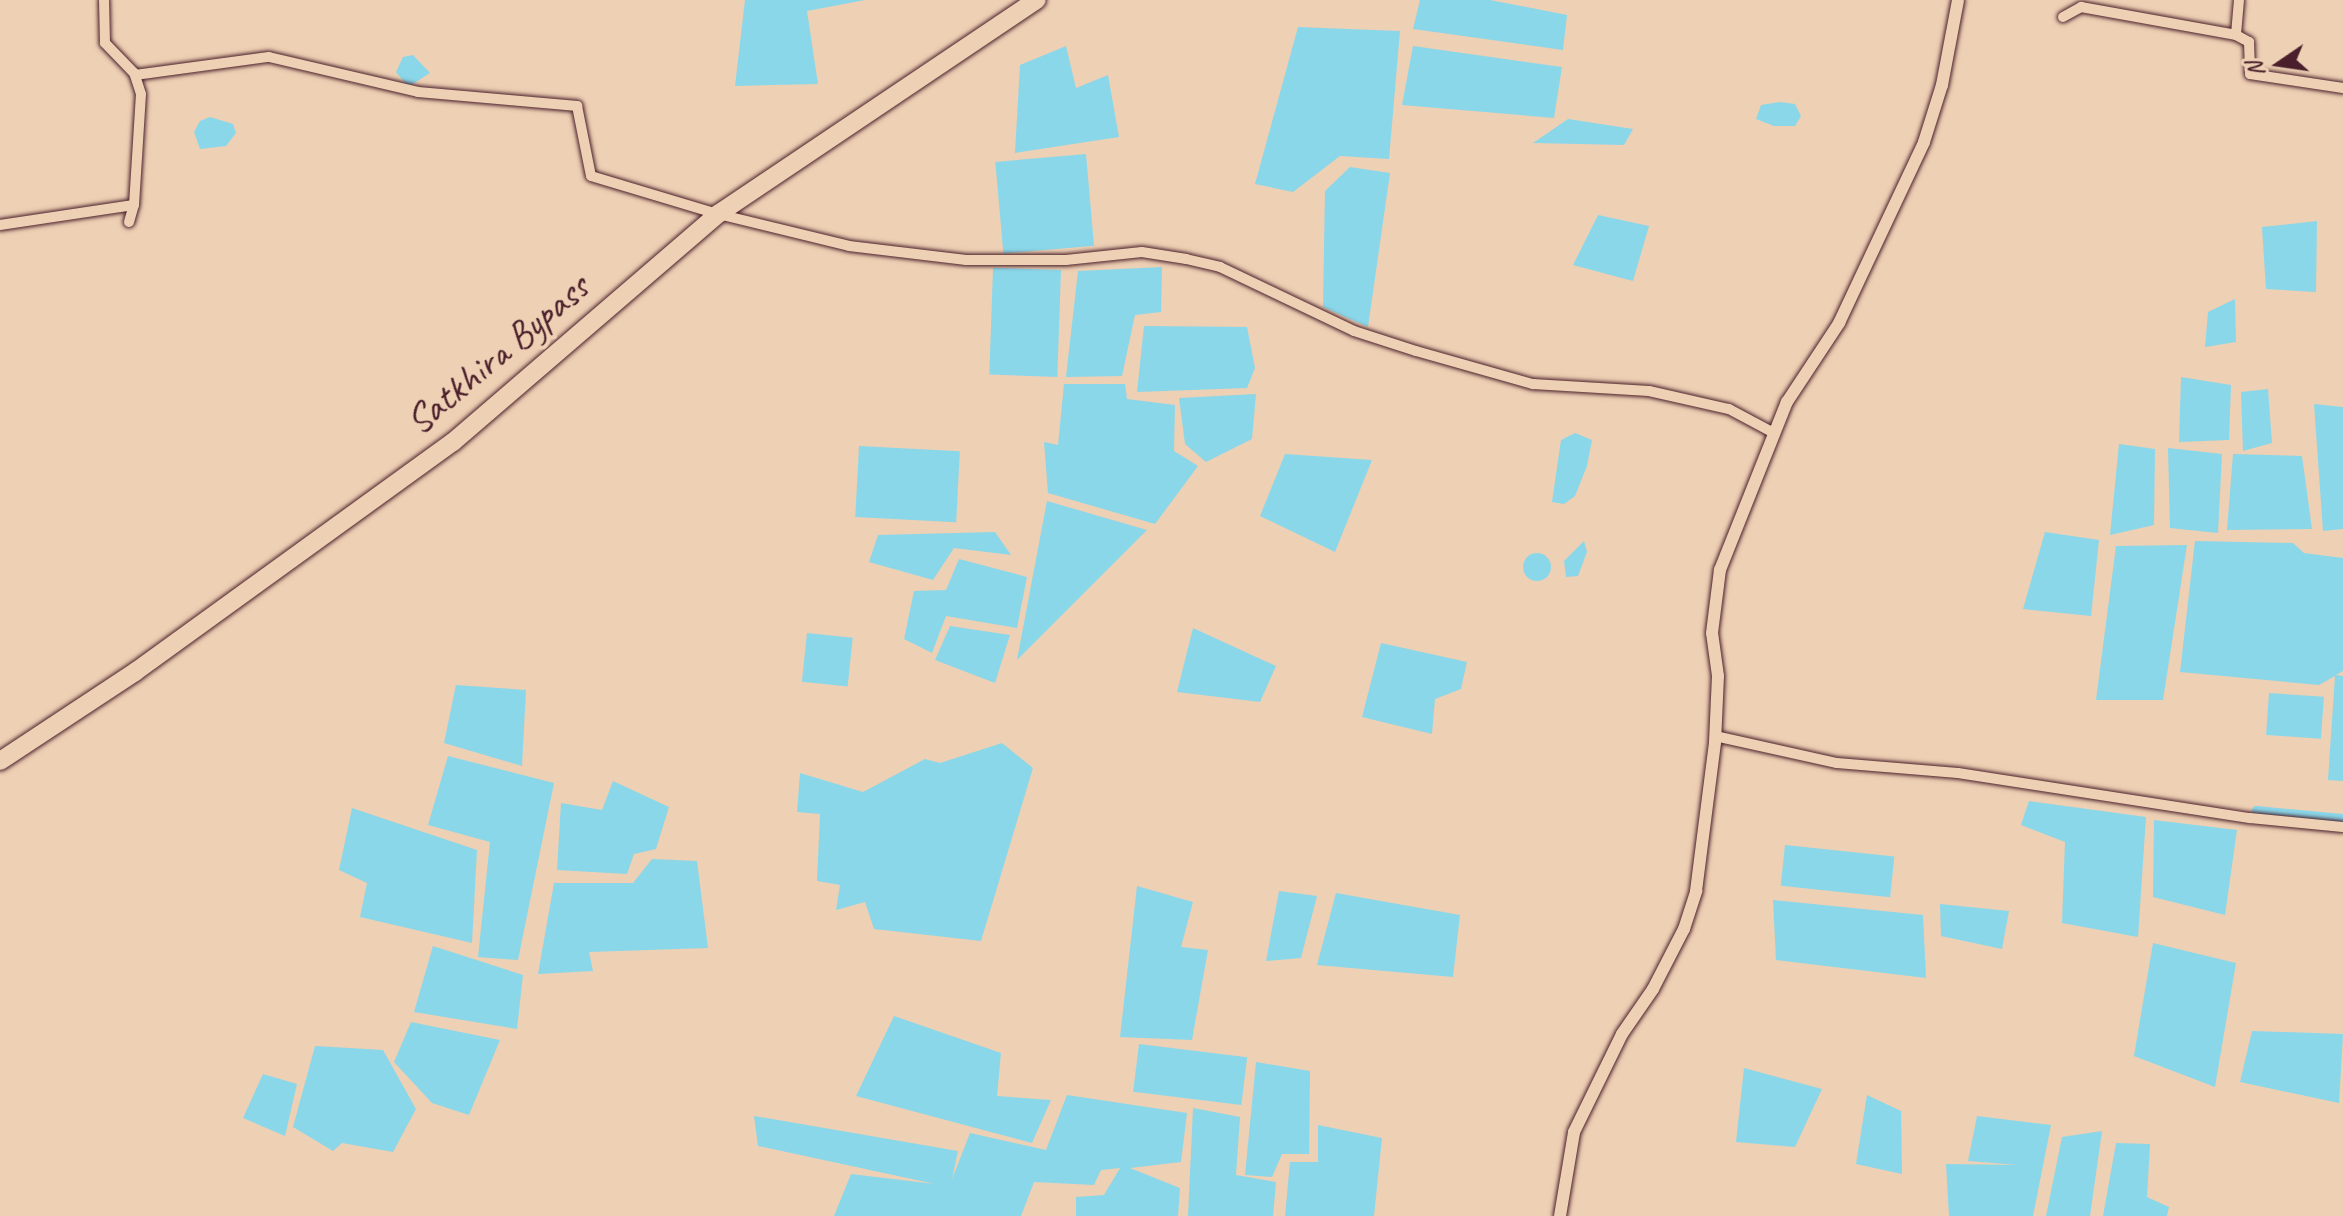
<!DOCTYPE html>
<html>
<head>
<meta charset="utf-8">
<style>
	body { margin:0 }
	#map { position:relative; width:2343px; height:1216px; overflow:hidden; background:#eed0b4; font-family:Caveat,sans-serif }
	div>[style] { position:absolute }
	.water>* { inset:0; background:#8ad7e9; transform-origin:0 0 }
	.round { border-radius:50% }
	.canal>* { height:9px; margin:-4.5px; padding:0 4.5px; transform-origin:4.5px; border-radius:4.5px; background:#8ad7e9 }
	.roads { filter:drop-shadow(0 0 2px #4a1f2b) drop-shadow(0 0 2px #4a1f2b) }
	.minor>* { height:10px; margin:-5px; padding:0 5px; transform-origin:5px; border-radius:5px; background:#eed0b4 }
	.tertiary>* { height:12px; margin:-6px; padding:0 6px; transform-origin:6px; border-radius:6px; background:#eed0b4 }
	.trunk>* { height:18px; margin:-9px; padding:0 9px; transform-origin:9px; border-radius:9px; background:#eed0b4 }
	span { translate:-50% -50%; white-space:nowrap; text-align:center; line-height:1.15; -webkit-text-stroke:8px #eed0b4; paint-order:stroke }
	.street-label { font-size:40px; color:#4a1f2b }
	.north { position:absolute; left:2239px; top:24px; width:80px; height:80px; -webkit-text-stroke:6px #eed0b4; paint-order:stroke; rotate:257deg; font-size:22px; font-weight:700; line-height:32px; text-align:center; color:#4a1f2b }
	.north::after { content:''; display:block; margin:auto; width:28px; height:36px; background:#4a1f2b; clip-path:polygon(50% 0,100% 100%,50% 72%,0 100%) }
</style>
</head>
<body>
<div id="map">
	<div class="water">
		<div style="clip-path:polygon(745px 0,865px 0,807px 11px,818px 84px,735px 86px)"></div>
		<div style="clip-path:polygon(1420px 0,1490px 0,1567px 15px,1563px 50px,1413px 29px)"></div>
		<div style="clip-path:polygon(1298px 27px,1400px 31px,1389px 159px,1340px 156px,1293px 192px,1255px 184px)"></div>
		<div style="clip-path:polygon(1066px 46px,1076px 88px,1108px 75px,1119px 137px,1015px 153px,1020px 65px)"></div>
		<div style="clip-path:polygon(1413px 46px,1562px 67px,1554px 118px,1402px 105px)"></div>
		<div style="clip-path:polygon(413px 55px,430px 73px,408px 87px,396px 72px,403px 57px)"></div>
		<div style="clip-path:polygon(1780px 102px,1795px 104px,1801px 116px,1795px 126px,1774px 126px,1756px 119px,1761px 105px)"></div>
		<div style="clip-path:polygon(210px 117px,233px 124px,236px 133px,226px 146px,200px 149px,194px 132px,200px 121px)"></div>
		<div style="clip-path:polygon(1568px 119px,1633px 129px,1624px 145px,1533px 143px)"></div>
		<div style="left:1086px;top:154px;width:92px;height:91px;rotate:85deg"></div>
		<div style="clip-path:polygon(1350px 167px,1390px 173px,1368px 327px,1323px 307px,1325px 191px)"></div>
		<div style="clip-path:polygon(1598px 215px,1649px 226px,1633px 281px,1573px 265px)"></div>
		<div style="clip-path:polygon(2317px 221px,2316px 292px,2266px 289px,2262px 227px)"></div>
		<div style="clip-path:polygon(1162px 267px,1161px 312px,1135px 315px,1122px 376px,1066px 377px,1078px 271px)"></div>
		<div style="left:1061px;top:270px;width:107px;height:68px;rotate:92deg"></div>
		<div style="clip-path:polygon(2235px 299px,2236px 342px,2205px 347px,2208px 312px)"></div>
		<div style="clip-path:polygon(1144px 326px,1247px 327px,1255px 368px,1247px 388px,1137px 392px)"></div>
		<div style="clip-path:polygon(2181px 377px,2231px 385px,2229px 440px,2179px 442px)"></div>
		<div style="clip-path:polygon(1064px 384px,1125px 384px,1127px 399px,1175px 405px,1174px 451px,1198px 466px,1155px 524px,1048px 493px,1044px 442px,1058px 445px)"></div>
		<div style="clip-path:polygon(2268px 389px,2272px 443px,2243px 451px,2241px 392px)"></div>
		<div style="clip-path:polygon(1256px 394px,1252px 439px,1206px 462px,1185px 444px,1179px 398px)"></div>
		<div style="clip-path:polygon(2314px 404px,2343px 407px,2343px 529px,2323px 531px)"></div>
		<div style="clip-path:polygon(1575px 433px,1592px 440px,1587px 466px,1575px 496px,1564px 504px,1552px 502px,1561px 440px)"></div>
		<div style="clip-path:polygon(2119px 444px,2155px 449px,2154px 525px,2110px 535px)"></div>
		<div style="left:859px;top:446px;width:101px;height:71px;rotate:3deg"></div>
		<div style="clip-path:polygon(2168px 448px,2222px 454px,2218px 533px,2170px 528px)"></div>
		<div style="clip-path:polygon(1285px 454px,1372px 460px,1335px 552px,1260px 516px)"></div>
		<div style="clip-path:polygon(2233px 454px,2302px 456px,2312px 529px,2227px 530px)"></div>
		<div style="clip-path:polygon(1047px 501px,1147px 530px,1017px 660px)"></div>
		<div style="clip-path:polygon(995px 532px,1011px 555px,954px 548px,933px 580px,869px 562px,878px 535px)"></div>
		<div style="clip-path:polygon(2045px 532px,2099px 540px,2091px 616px,2023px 609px)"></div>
		<div style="clip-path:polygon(1584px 541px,1587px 552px,1578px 576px,1566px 577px,1564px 561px)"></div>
		<div style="clip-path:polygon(2195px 541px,2293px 543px,2304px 553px,2343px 558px,2343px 671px,2336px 675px,2343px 676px,2343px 781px,2328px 780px,2335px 676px,2319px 685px,2180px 672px)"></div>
		<div style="clip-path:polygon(2187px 545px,2163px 700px,2096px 700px,2116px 546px)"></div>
		<div class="round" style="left:1523px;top:553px;width:28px;height:28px"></div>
		<div style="clip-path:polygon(959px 559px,1027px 577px,1017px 628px,946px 616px,932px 653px,904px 639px,914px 591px,946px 590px)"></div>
		<div style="clip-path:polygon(950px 626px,1010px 635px,995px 683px,935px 660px)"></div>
		<div style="clip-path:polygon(1193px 628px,1276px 666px,1260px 702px,1177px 692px)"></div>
		<div style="left:807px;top:633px;width:46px;height:49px;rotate:6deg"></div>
		<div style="clip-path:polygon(1381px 643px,1467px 662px,1461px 689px,1435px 699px,1432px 734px,1362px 717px)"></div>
		<div style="clip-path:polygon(456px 685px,526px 690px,522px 766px,444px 743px)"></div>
		<div style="left:2269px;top:693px;width:55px;height:42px;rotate:4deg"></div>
		<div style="clip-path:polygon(1002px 743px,1033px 768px,981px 941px,874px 929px,865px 902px,836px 910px,840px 885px,817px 881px,820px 814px,797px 812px,800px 773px,863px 792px,925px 759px,940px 763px)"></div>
		<div style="clip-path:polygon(448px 756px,554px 783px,518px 960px,478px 957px,490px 842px,428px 825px)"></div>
		<div style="clip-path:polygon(613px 781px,669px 807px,656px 849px,634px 854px,627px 874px,557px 870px,561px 803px,602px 810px)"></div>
		<div style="clip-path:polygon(2029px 801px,2146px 817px,2138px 937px,2062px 923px,2065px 842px,2021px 825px)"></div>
		<div style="clip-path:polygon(352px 808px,477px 850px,472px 943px,360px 917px,367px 883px,339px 870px)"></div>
		<div style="clip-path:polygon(2154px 820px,2237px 830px,2225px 915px,2153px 897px)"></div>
		<div style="left:1785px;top:845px;width:110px;height:41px;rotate:6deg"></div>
		<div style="clip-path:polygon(652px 859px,697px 861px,708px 948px,589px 952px,593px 971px,538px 974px,554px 883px,633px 883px)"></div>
		<div style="clip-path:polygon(1137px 886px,1193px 902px,1181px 947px,1208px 950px,1192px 1040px,1120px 1037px)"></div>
		<div style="clip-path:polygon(1279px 891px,1317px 896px,1301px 958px,1266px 961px)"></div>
		<div style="clip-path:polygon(1336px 893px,1460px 915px,1453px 977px,1317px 965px)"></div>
		<div style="clip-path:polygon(1773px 900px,1923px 915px,1926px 978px,1776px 960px)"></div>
		<div style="clip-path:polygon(1940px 904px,2009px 911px,2002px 949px,1941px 936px)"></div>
		<div style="clip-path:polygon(2153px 943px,2236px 963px,2215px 1087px,2134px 1056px)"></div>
		<div style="clip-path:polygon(433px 946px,523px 975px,517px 1029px,414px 1012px)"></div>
		<div style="clip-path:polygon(894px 1016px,1001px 1053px,997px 1096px,1051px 1100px,1032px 1143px,856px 1096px)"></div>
		<div style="clip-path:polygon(411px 1022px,500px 1040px,469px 1115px,432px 1103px,394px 1062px)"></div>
		<div style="clip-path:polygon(2252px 1031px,2343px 1034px,2339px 1103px,2240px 1082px)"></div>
		<div style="left:1139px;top:1044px;width:109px;height:48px;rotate:7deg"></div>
		<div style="clip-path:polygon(315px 1046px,383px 1050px,416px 1109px,393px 1152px,342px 1143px,333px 1151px,293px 1127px)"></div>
		<div style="clip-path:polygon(1256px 1062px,1310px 1071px,1309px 1154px,1282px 1154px,1272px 1177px,1245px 1175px)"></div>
		<div style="clip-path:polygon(1744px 1068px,1822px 1089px,1795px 1147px,1736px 1142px)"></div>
		<div style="clip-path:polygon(263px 1074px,297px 1084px,285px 1136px,243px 1118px)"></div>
		<div style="clip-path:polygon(1067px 1095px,1187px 1113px,1181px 1162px,1130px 1168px,1180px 1188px,1178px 1216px,1076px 1216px,1076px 1197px,1104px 1195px,1120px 1168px,1101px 1170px,1094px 1185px,1034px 1182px,1021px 1216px,834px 1216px,851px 1174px,935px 1184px,758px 1146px,754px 1116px,958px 1151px,952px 1179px,970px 1133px,1046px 1150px)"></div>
		<div style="clip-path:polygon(1867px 1095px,1901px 1111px,1902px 1174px,1856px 1164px)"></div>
		<div style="clip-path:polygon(1193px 1108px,1240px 1117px,1236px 1175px,1276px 1182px,1273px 1216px,1188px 1216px)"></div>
		<div style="clip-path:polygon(1977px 1116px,2051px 1125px,2033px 1216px,1949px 1216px,1946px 1164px,2018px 1165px,1968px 1161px)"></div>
		<div style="clip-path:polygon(1318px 1125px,1382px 1138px,1374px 1216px,1285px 1216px,1290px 1162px,1318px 1162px)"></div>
		<div style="clip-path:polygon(2102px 1131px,2090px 1216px,2046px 1216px,2062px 1137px)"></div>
		<div style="clip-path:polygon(2116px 1143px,2150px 1144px,2147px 1197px,2169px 1207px,2167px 1216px,2103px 1216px)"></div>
	</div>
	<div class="canal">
		<div style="left:2256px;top:810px;width:87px;rotate:5.3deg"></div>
	</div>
	<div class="roads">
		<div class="minor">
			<div style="left:2239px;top:0;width:35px;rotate:95deg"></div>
			<div style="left:2236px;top:35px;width:15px;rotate:28deg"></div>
			<div style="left:2249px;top:42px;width:32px;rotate:88deg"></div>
			<div style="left:2250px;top:74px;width:94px;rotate:8.6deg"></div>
			<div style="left:2063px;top:17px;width:21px;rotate:-29deg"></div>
			<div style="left:2081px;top:7px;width:158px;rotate:10.2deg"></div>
			<div style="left:135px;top:75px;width:135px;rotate:-7.7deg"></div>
			<div style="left:269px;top:57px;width:153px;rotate:13.2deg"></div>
			<div style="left:418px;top:92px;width:160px;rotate:5deg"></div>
			<div style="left:577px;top:106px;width:71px;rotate:78.7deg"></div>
			<div style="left:591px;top:176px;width:133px;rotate:16.7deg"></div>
			<div style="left:718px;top:214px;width:135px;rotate:13.7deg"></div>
			<div style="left:849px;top:246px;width:118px;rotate:6.8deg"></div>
			<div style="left:966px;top:260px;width:100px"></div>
			<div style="left:1066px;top:260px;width:76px;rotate:-6deg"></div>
			<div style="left:1142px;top:252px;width:45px;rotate:9deg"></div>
			<div style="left:1186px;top:259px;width:35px;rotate:13deg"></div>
			<div style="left:1220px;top:267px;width:148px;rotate:25.5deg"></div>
			<div style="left:1354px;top:331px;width:65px;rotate:17.9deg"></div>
			<div style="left:1416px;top:351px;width:122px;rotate:15.8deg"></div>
			<div style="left:1533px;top:384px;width:116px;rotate:3.5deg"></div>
			<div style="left:1649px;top:391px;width:82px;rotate:12.7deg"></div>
			<div style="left:1729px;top:409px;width:51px;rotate:28.1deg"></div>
			<div style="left:129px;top:222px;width:18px;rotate:-74deg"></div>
			<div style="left:0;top:225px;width:135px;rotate:-8.5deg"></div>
			<div style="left:134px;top:205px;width:111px;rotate:-86.4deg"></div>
			<div style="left:141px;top:94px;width:22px;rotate:-108deg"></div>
			<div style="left:134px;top:73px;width:42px;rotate:-134deg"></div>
			<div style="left:105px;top:43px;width:43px;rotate:-91.3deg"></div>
			<div style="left:1715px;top:736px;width:125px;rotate:12.5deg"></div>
			<div style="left:1837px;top:763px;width:121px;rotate:4.7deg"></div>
			<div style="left:1958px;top:773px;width:295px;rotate:8.8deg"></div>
			<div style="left:2250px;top:818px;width:93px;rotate:5.5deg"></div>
		</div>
		<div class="tertiary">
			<div style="left:1560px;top:1216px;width:85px;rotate:-80.5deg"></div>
			<div style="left:1574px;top:1132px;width:109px;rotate:-63.9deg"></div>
			<div style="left:1622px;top:1034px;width:55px;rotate:-55.4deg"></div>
			<div style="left:1653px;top:989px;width:68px;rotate:-62.7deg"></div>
			<div style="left:1684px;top:929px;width:40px;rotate:-72deg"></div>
			<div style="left:1696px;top:891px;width:150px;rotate:-82.7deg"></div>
			<div style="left:1715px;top:742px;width:66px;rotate:-87.4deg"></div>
			<div style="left:1718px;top:676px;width:43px;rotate:-97.9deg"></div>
			<div style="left:1712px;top:633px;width:64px;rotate:-82.8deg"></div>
			<div style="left:1720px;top:570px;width:181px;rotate:-68.3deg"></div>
			<div style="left:1787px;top:402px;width:95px;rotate:-56.6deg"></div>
			<div style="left:1839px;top:323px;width:200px;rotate:-64.8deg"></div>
			<div style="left:1924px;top:142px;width:60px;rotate:-72.5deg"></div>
			<div style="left:1942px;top:85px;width:86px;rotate:-79.3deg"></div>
		</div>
		<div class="trunk">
			<div style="left:0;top:761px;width:162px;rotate:-33.4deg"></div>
			<div style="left:135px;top:672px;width:392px;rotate:-35.9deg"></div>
			<div style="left:453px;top:442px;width:350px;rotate:-40.7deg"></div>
			<div style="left:718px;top:214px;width:384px;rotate:-33.9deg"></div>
		</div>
	</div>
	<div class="street-label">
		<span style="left:497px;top:354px;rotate:-40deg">Satkhira Bypass</span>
	</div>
	<div class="north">N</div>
</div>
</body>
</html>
